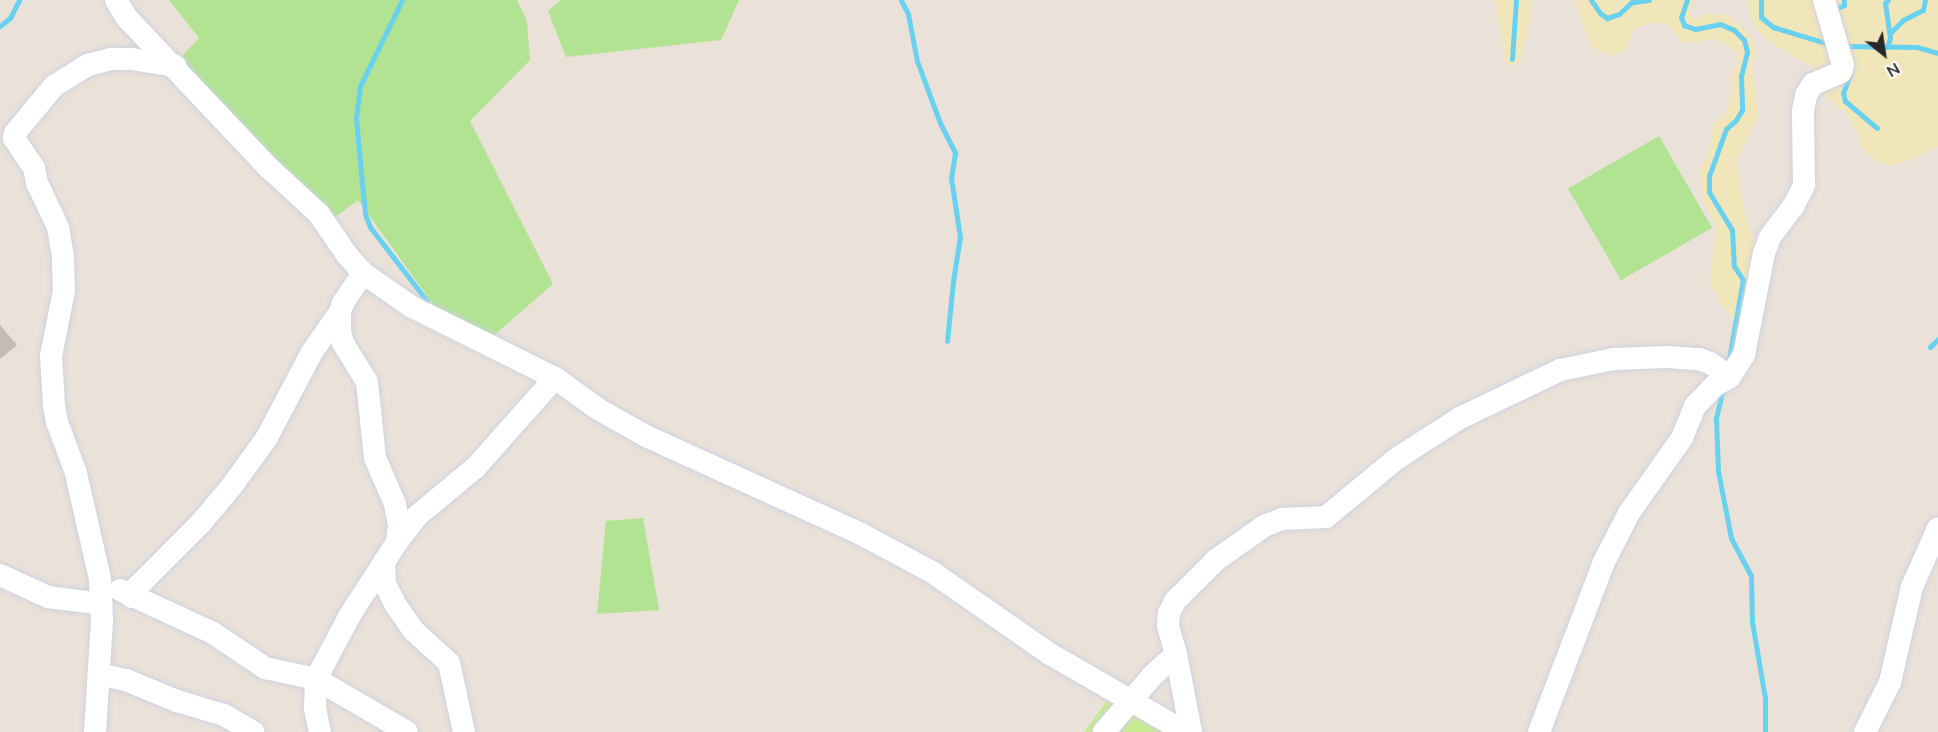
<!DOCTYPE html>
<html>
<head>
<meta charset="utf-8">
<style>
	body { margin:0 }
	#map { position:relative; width:1938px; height:732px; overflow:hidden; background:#eae1d8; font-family:"Nunito Sans",sans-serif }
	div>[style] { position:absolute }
	.green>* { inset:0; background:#b1e392; transform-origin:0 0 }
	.sand>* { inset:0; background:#f1e6b9 }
	.pitch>* { inset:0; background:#c7ea8e }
	.stream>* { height:5px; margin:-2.5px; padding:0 2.5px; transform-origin:2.5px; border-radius:2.5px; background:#68d1ef }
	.building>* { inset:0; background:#c2bcb4 }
	.roads { filter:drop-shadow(0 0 2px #cdd2e1) drop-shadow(0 0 2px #cdd2e1) }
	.minor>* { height:22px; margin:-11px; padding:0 11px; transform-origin:11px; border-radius:11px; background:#fff }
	span { translate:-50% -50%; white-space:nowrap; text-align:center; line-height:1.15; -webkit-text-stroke:6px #fff; paint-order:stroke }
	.north { position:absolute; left:1854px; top:24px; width:60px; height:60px; -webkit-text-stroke:4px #fff; paint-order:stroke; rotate:150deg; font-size:16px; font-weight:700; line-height:24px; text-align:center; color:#272727 }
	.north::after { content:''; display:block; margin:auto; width:21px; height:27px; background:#272727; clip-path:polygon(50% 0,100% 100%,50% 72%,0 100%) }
</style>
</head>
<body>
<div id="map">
	<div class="green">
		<div style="clip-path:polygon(169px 0,517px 0,527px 21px,530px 60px,470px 121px,553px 284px,485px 343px,443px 318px,358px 200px,326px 224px,173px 66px,199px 38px)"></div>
		<div style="clip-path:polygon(561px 0,739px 0,721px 40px,566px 57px,548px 11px)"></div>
		<div style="left:1659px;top:136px;width:106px;height:105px;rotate:60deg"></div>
		<div style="clip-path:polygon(643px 518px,659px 610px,597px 614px,606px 521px)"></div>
	</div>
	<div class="sand">
		<div style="clip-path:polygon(1494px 0,1532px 0,1533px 3px,1522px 56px,1518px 63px,1511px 66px,1505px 62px,1500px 27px,1496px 17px,1498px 7px)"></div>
		<div style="clip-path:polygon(1576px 0,1693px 0,1689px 12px,1691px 17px,1696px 19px,1708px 14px,1718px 14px,1729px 16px,1750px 36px,1756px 49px,1752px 67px,1759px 117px,1736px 160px,1746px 221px,1752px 238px,1762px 250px,1751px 312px,1735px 321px,1723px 307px,1710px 283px,1716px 225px,1704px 202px,1699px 172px,1712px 144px,1713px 125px,1728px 110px,1732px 86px,1730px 79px,1732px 70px,1739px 64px,1737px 52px,1714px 38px,1695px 43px,1682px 42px,1667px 23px,1655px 23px,1635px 28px,1625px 50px,1614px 56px,1593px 48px,1579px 17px)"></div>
		<div style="clip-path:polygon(1746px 0,1938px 0,1938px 147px,1902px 163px,1887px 165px,1874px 160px,1861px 146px,1857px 132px,1845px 112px,1827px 98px,1811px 66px,1766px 40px,1752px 22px)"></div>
	</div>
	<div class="pitch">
		<div style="clip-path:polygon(1114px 691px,1171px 732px,1084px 732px)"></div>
	</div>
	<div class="stream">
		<div style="left:402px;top:0;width:96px;rotate:116deg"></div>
		<div style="left:360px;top:86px;width:32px;rotate:97deg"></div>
		<div style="left:356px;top:118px;width:66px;rotate:84.8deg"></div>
		<div style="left:362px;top:184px;width:30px;rotate:84deg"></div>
		<div style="left:365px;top:214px;width:14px;rotate:69deg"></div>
		<div style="left:370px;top:227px;width:93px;rotate:52.4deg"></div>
		<div style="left:901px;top:0;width:16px;rotate:63deg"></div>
		<div style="left:908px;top:14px;width:48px;rotate:79.2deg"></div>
		<div style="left:917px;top:61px;width:66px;rotate:69.6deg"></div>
		<div style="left:940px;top:123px;width:34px;rotate:63deg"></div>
		<div style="left:955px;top:153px;width:25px;rotate:99deg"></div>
		<div style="left:951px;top:178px;width:60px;rotate:81.3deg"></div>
		<div style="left:960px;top:237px;width:45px;rotate:99deg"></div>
		<div style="left:953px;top:281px;width:60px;rotate:95.7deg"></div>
		<div style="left:1591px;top:0;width:16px;rotate:55deg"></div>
		<div style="left:1600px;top:13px;width:9px;rotate:36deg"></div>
		<div style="left:1607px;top:18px;width:13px;rotate:-18deg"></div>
		<div style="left:1619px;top:14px;width:21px;rotate:-43deg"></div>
		<div style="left:1687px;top:0;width:18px;rotate:109deg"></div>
		<div style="left:1681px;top:17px;width:9px;rotate:69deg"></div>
		<div style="left:1684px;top:25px;width:12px;rotate:20deg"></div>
		<div style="left:1695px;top:29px;width:25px;rotate:-11deg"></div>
		<div style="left:1720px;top:24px;width:15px;rotate:23deg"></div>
		<div style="left:1734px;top:30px;width:14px;rotate:45deg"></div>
		<div style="left:1744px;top:40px;width:12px;rotate:76deg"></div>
		<div style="left:1747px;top:52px;width:25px;rotate:104deg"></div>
		<div style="left:1741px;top:76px;width:34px;rotate:88deg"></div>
		<div style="left:1742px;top:110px;width:12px;rotate:121deg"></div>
		<div style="left:1736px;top:120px;width:13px;rotate:138deg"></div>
		<div style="left:1726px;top:129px;width:50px;rotate:109.9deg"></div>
		<div style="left:1709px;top:176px;width:16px;rotate:90deg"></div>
		<div style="left:1709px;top:192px;width:44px;rotate:58.8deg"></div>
		<div style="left:1732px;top:230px;width:36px;rotate:87deg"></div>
		<div style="left:1734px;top:266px;width:17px;rotate:57deg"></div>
		<div style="left:1743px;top:280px;width:85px;rotate:100.1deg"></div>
		<div style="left:1761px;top:0;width:17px;rotate:90deg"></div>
		<div style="left:1761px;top:17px;width:16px;rotate:40deg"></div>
		<div style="left:1773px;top:27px;width:59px;rotate:16.9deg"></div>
		<div style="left:1633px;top:2px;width:16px;rotate:-7deg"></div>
		<div style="left:1833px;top:10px;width:12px;rotate:-24deg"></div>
		<div style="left:1844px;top:5px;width:5px;rotate:-90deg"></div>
		<div style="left:0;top:26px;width:13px;rotate:-39deg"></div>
		<div style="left:10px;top:18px;width:20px;rotate:-63deg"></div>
		<div style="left:1890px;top:33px;width:18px;rotate:-45deg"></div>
		<div style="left:1903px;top:20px;width:22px;rotate:-27deg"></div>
		<div style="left:1923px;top:10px;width:10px;rotate:-79deg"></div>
		<div style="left:1844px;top:46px;width:73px;rotate:0.8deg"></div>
		<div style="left:1917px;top:47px;width:22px;rotate:16deg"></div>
		<div style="left:1887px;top:47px;width:9px;rotate:-72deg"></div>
		<div style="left:1890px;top:38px;width:35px;rotate:-98deg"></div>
		<div style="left:1885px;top:3px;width:4px;rotate:-45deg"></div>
		<div style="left:1512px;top:59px;width:59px;rotate:-86.1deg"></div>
		<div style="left:1850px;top:74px;width:20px;rotate:110deg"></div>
		<div style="left:1843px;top:93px;width:8px;rotate:76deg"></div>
		<div style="left:1845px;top:101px;width:42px;rotate:40.2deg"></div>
		<div style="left:1930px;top:347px;width:11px;rotate:-45deg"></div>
		<div style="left:1723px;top:388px;width:32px;rotate:103deg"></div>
		<div style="left:1716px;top:419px;width:52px;rotate:87.8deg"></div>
		<div style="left:1718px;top:471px;width:68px;rotate:79deg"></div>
		<div style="left:1731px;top:538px;width:43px;rotate:62.2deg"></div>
		<div style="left:1751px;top:576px;width:46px;rotate:88.8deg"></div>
		<div style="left:1752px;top:622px;width:77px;rotate:80.3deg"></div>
		<div style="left:1765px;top:698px;width:34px;rotate:90deg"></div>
	</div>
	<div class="building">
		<div style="clip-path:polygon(0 325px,17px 345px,0 359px)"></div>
	</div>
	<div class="roads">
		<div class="minor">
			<div style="left:116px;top:0;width:21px;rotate:59deg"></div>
			<div style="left:127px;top:18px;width:207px;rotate:46.6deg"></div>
			<div style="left:269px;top:168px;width:68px;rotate:42.6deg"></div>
			<div style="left:319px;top:214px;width:50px;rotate:55.7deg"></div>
			<div style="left:347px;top:255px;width:24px;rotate:48deg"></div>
			<div style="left:363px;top:273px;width:60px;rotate:34.8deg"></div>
			<div style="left:412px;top:307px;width:160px;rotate:26.4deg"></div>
			<div style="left:555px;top:378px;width:53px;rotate:35.8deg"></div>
			<div style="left:598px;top:409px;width:55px;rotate:29.4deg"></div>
			<div style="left:646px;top:436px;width:234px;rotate:24.5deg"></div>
			<div style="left:859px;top:533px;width:83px;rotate:28.1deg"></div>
			<div style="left:932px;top:572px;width:144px;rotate:34.8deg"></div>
			<div style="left:1050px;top:654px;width:156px;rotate:30deg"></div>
			<div style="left:397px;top:542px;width:33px;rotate:-52deg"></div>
			<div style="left:417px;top:516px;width:77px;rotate:-39.7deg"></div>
			<div style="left:476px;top:467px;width:119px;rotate:-48.4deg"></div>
			<div style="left:384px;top:562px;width:22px;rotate:87deg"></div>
			<div style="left:385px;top:584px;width:22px;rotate:63deg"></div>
			<div style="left:395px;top:604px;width:33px;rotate:55deg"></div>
			<div style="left:414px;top:631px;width:47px;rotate:42.4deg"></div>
			<div style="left:449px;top:663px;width:71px;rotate:77.7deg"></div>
			<div style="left:0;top:575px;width:53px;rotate:24.6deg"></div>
			<div style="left:48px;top:597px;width:54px;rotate:7.4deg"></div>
			<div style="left:120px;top:590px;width:102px;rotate:24.8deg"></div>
			<div style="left:213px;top:633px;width:63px;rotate:33.9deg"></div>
			<div style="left:265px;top:668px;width:52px;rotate:12.2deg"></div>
			<div style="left:316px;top:679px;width:105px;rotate:30.2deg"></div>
			<div style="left:132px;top:597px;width:11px;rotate:-63deg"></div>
			<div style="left:137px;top:587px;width:89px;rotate:-45deg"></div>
			<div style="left:200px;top:524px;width:48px;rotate:-50deg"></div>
			<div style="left:231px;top:487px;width:59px;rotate:-53.9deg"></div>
			<div style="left:266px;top:439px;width:98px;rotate:-62.1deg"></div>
			<div style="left:312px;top:352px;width:49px;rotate:-55deg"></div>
			<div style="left:1176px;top:654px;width:79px;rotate:79.1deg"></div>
			<div style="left:99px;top:674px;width:28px;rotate:13deg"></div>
			<div style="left:126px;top:680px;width:55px;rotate:22.4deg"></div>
			<div style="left:177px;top:701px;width:49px;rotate:16.6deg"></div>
			<div style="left:224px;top:715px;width:34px;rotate:30deg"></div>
			<div style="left:95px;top:732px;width:112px;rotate:-86.4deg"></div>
			<div style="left:102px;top:620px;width:41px;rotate:-92.8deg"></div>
			<div style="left:100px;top:579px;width:109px;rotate:-102.8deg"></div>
			<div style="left:76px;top:473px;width:54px;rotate:-110.4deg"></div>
			<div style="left:57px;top:422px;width:17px;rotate:-100deg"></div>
			<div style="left:54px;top:405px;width:49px;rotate:-93.5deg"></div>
			<div style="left:51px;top:356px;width:66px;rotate:-78.7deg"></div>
			<div style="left:64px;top:291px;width:35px;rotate:-92deg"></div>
			<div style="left:63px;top:256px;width:29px;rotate:-100deg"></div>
			<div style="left:58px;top:227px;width:49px;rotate:-115.5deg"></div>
			<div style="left:37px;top:183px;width:15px;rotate:-101deg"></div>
			<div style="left:34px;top:168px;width:36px;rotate:-124deg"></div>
			<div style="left:14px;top:138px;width:5px;rotate:-79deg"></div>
			<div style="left:15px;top:133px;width:61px;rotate:-50.3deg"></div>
			<div style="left:54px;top:86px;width:40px;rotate:-32deg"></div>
			<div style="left:88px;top:65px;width:24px;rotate:-15deg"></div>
			<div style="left:111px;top:59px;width:21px"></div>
			<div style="left:132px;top:59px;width:44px;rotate:9.2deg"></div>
			<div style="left:320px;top:732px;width:25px;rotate:-102deg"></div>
			<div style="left:315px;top:708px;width:29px;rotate:-88deg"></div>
			<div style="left:316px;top:679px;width:72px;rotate:-62deg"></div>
			<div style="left:350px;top:615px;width:87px;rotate:-57.2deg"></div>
			<div style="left:397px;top:542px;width:17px;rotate:-83deg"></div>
			<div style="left:399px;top:525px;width:21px;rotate:-101deg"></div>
			<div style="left:395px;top:504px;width:50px;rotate:-113.5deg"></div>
			<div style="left:375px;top:458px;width:76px;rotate:-96deg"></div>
			<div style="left:367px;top:382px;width:46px;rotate:-121.6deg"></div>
			<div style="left:343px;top:343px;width:11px;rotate:-105deg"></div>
			<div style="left:340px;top:332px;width:20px;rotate:-90deg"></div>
			<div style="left:340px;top:312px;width:9px;rotate:-72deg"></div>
			<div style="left:343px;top:303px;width:36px;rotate:-56deg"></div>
			<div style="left:1104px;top:732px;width:75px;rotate:-49.3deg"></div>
			<div style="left:1153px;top:675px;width:31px;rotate:-42deg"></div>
			<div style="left:1176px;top:654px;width:29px;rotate:-106deg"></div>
			<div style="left:1168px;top:626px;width:13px;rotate:-86deg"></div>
			<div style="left:1169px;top:613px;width:13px;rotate:-63deg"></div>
			<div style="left:1175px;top:601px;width:58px;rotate:-45deg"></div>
			<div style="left:1216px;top:560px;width:59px;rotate:-35.3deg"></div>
			<div style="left:1264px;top:526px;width:19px;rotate:-21deg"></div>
			<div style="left:1282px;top:519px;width:44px;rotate:-2.6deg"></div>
			<div style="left:1326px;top:517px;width:91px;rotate:-39.6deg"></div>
			<div style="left:1396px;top:459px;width:76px;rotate:-32.6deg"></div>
			<div style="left:1460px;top:418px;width:111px;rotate:-25.6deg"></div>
			<div style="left:1560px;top:370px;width:55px;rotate:-11.5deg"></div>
			<div style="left:1614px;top:359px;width:53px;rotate:-2.2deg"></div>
			<div style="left:1667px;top:357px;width:32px;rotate:4deg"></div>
			<div style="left:1699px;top:359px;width:12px;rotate:20deg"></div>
			<div style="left:1710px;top:363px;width:24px;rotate:35deg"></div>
			<div style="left:1539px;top:732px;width:182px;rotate:-69.1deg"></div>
			<div style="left:1604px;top:562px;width:55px;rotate:-63deg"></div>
			<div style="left:1629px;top:513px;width:92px;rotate:-54.8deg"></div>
			<div style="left:1682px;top:438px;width:35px;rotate:-68deg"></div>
			<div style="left:1695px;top:406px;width:28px;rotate:-46deg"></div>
			<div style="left:1714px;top:386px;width:18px;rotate:-29deg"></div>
			<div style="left:1730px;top:377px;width:26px;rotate:-58deg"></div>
			<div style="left:1744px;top:355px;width:104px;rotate:-78.9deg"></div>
			<div style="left:1764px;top:253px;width:17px;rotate:-69deg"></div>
			<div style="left:1770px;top:237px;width:38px;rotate:-53deg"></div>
			<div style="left:1793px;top:207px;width:25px;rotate:-63deg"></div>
			<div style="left:1804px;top:185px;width:74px;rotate:-90.8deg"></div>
			<div style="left:1803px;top:111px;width:16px;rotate:-79deg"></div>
			<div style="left:1806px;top:95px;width:13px;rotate:-58deg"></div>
			<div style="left:1813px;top:84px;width:30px;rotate:-23deg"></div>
			<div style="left:1841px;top:72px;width:7px;rotate:-74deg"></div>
			<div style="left:1843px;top:65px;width:68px;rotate:-106.3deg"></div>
			<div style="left:1865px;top:732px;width:56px;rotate:-63.4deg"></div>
			<div style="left:1890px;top:682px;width:98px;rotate:-77deg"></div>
			<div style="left:1912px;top:587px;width:64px;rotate:-66.2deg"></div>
		</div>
	</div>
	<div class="north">N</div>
</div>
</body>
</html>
